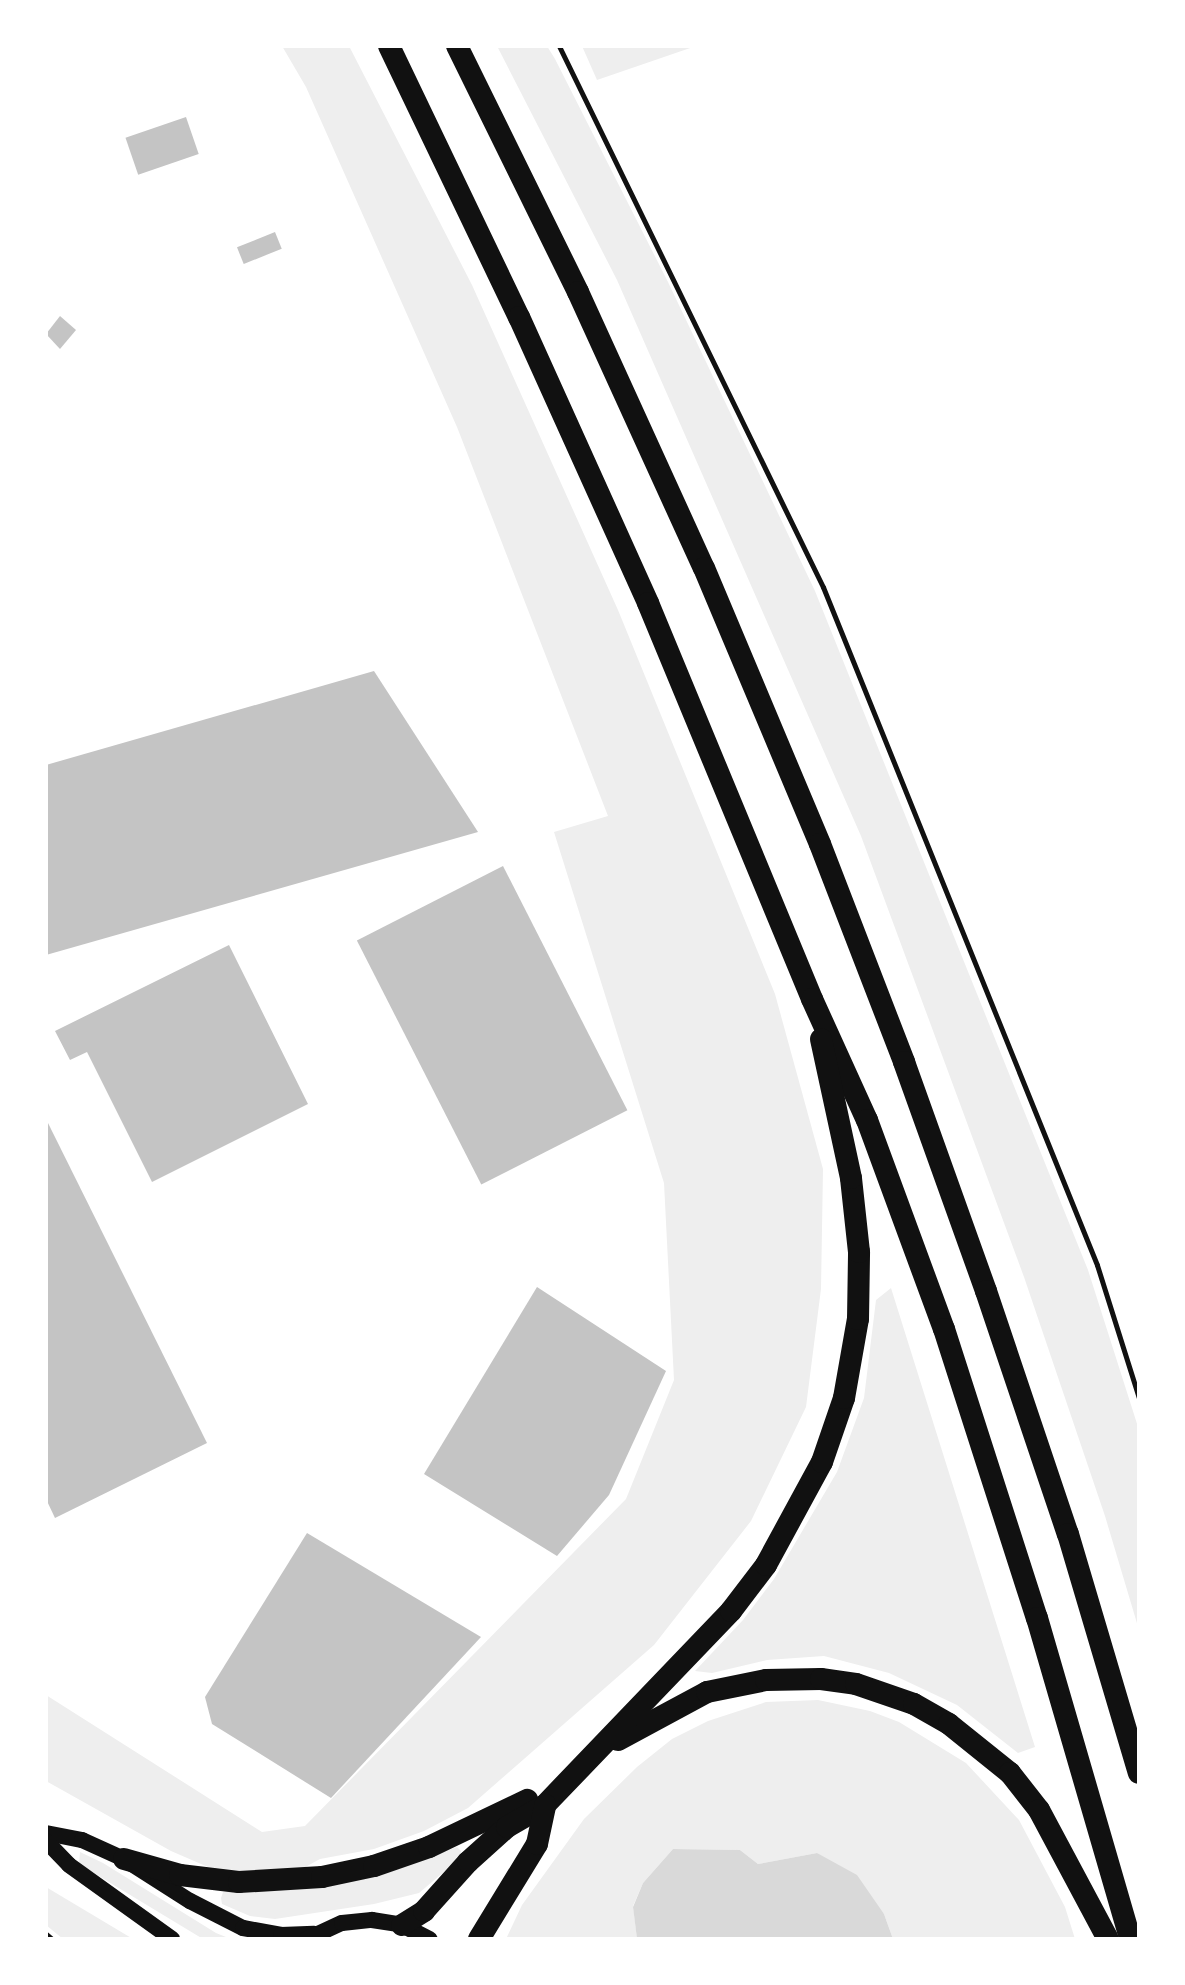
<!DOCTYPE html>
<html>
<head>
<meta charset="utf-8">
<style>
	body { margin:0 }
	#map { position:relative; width:1185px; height:1985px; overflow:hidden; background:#fff; font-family:"Libre Baskerville",serif }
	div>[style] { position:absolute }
	.green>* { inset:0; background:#eee }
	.water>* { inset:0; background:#d9d9d9 }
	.building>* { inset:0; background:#c4c4c4; transform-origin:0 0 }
	.path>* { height:5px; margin:-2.5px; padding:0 2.5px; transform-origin:2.5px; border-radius:2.5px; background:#111 }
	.secondary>* { height:16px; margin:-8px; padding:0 8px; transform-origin:8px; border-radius:8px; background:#111 }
	.trunk>* { height:22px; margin:-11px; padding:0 11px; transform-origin:11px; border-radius:11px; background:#111 }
	span { translate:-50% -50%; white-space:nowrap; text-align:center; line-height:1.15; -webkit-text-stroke:6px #fff; paint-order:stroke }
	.frame { position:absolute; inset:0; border:48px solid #fff; pointer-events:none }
</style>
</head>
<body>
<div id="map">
	<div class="green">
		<div style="clip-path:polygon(282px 46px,349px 46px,472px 285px,618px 610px,775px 994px,823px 1169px,821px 1289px,806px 1407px,751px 1521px,654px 1645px,468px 1808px,424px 1831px,374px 1849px,320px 1859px,298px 1871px,251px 1872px,208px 1867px,171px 1851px,46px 1781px,46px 1695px,262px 1832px,305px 1826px,626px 1499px,674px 1380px,664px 1183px,554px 832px,608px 816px,457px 427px,306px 87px)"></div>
		<div style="clip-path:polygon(497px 46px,547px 46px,555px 59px,668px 282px,815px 591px,1088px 1270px,1139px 1430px,1139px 1630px,1105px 1516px,1024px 1277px,861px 836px,617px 280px)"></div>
		<div style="clip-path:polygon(582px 46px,696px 46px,597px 80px)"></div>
		<div style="clip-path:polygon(891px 1288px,1035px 1747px,1018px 1753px,957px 1705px,889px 1673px,824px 1656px,767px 1660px,712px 1673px,695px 1671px,743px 1620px,774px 1579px,837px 1472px,864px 1398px,876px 1300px)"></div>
		<div style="clip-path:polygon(818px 1700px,870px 1711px,899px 1722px,966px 1763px,1019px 1820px,1065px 1907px,1075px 1939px,893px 1939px,884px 1914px,817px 1853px,758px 1864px,740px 1850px,673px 1849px,643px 1883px,633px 1906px,637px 1939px,506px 1939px,522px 1905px,584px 1819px,637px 1767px,672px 1739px,708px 1721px,766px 1702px)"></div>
		<div style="clip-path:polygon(457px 1847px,461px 1851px,459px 1859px,419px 1893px,374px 1904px,275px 1919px,250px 1916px,222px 1904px,221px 1898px,223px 1892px,230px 1891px,324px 1887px,381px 1874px)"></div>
		<div style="clip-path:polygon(80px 1852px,103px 1863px,216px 1933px,231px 1939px,203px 1939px,79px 1864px)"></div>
		<div style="clip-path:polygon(46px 1887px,133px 1939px,63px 1939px,46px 1925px)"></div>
	</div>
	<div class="water">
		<div style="clip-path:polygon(673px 1849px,740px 1850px,758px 1864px,817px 1853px,857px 1875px,884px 1914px,893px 1939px,637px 1939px,633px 1907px,643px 1883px)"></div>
	</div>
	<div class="building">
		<div style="left:186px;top:117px;width:39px;height:64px;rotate:71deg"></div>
		<div style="left:275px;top:232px;width:18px;height:41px;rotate:68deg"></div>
		<div style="clip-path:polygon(60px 316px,76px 330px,60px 349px,46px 334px)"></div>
		<div style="clip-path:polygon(374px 671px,478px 832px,46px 955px,46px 765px)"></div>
		<div style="left:503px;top:866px;width:274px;height:164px;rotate:63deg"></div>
		<div style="clip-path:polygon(229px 945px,308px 1104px,152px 1182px,87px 1052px,70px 1060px,55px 1031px)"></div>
		<div style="clip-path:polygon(46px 1119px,207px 1443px,55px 1518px,46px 1499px)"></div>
		<div style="clip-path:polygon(537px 1287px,666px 1371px,609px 1495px,557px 1556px,424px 1474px)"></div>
		<div style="clip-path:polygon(307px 1533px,481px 1637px,331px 1798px,212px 1724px,205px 1697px)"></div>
	</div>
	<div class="path">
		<div style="left:559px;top:46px;width:602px;rotate:63.99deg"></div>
		<div style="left:823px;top:587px;width:731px;rotate:67.99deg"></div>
		<div style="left:1097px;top:1265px;width:139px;rotate:72.5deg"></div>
		<div style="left:46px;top:1934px;width:8px;rotate:40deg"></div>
	</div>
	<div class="secondary">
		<div style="left:46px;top:1833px;width:37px;rotate:11deg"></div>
		<div style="left:82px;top:1840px;width:46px;rotate:24.3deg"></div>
		<div style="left:124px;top:1859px;width:78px;rotate:32.5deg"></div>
		<div style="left:190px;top:1901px;width:59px;rotate:27deg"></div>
		<div style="left:243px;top:1928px;width:39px;rotate:10deg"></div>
		<div style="left:281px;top:1935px;width:33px;rotate:-2deg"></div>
		<div style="left:46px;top:1841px;width:33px;rotate:46deg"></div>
		<div style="left:69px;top:1865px;width:127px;rotate:35.7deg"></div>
		<div style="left:307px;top:1939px;width:38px;rotate:-25deg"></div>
		<div style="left:342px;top:1923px;width:30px;rotate:-6deg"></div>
		<div style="left:372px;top:1920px;width:30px;rotate:9deg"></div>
		<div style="left:402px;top:1925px;width:31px;rotate:27deg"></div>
	</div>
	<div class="trunk">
		<div style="left:389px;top:46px;width:301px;rotate:64.4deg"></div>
		<div style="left:519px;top:317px;width:314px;rotate:65.7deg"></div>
		<div style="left:648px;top:603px;width:429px;rotate:67.5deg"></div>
		<div style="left:812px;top:999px;width:133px;rotate:65.6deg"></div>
		<div style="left:867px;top:1120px;width:223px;rotate:69.8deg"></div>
		<div style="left:944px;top:1329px;width:304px;rotate:72.2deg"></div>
		<div style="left:1037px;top:1618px;width:334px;rotate:73.8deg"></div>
		<div style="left:457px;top:46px;width:274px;rotate:63.8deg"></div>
		<div style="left:578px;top:292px;width:303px;rotate:65.5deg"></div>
		<div style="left:704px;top:568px;width:299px;rotate:67.2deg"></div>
		<div style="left:820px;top:844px;width:234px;rotate:68.9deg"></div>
		<div style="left:904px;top:1062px;width:243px;rotate:70.3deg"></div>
		<div style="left:986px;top:1291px;width:256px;rotate:71.4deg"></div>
		<div style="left:1068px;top:1534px;width:249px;rotate:73.5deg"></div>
		<div style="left:618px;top:1740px;width:101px;rotate:-28.3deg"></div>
		<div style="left:707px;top:1692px;width:60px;rotate:-11.5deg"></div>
		<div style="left:766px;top:1680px;width:55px;rotate:-1deg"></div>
		<div style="left:821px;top:1679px;width:35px;rotate:8deg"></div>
		<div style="left:856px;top:1684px;width:61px;rotate:19deg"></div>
		<div style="left:914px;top:1704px;width:40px;rotate:29.7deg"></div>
		<div style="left:949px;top:1724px;width:78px;rotate:38.8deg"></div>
		<div style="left:1010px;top:1773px;width:47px;rotate:51.9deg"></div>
		<div style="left:1039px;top:1810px;width:146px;rotate:61.9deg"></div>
		<div style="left:124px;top:1859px;width:58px;rotate:15.9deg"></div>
		<div style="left:180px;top:1875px;width:59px;rotate:6.8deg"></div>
		<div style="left:239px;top:1882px;width:83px;rotate:-3.4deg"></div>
		<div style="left:322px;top:1877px;width:53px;rotate:-11.9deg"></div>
		<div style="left:374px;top:1866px;width:58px;rotate:-19.1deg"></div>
		<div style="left:429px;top:1847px;width:109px;rotate:-25.6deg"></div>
		<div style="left:402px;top:1925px;width:26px;rotate:-32deg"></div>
		<div style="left:424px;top:1911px;width:66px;rotate:-48.1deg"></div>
		<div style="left:468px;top:1862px;width:52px;rotate:-41.9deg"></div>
		<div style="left:507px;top:1827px;width:44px;rotate:-30.1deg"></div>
		<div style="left:545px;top:1805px;width:269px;rotate:-46.2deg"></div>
		<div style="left:731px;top:1611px;width:58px;rotate:-52.7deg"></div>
		<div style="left:766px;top:1565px;width:117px;rotate:-61.5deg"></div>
		<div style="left:822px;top:1462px;width:68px;rotate:-71deg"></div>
		<div style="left:844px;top:1398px;width:80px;rotate:-80deg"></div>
		<div style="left:858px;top:1319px;width:67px;rotate:-89.1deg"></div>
		<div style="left:859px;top:1252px;width:74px;rotate:-96.2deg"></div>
		<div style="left:851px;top:1178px;width:142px;rotate:-102.2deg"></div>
		<div style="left:479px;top:1939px;width:111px;rotate:-58.6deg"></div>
		<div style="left:537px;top:1844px;width:40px;rotate:-78deg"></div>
	</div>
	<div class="frame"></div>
</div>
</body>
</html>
